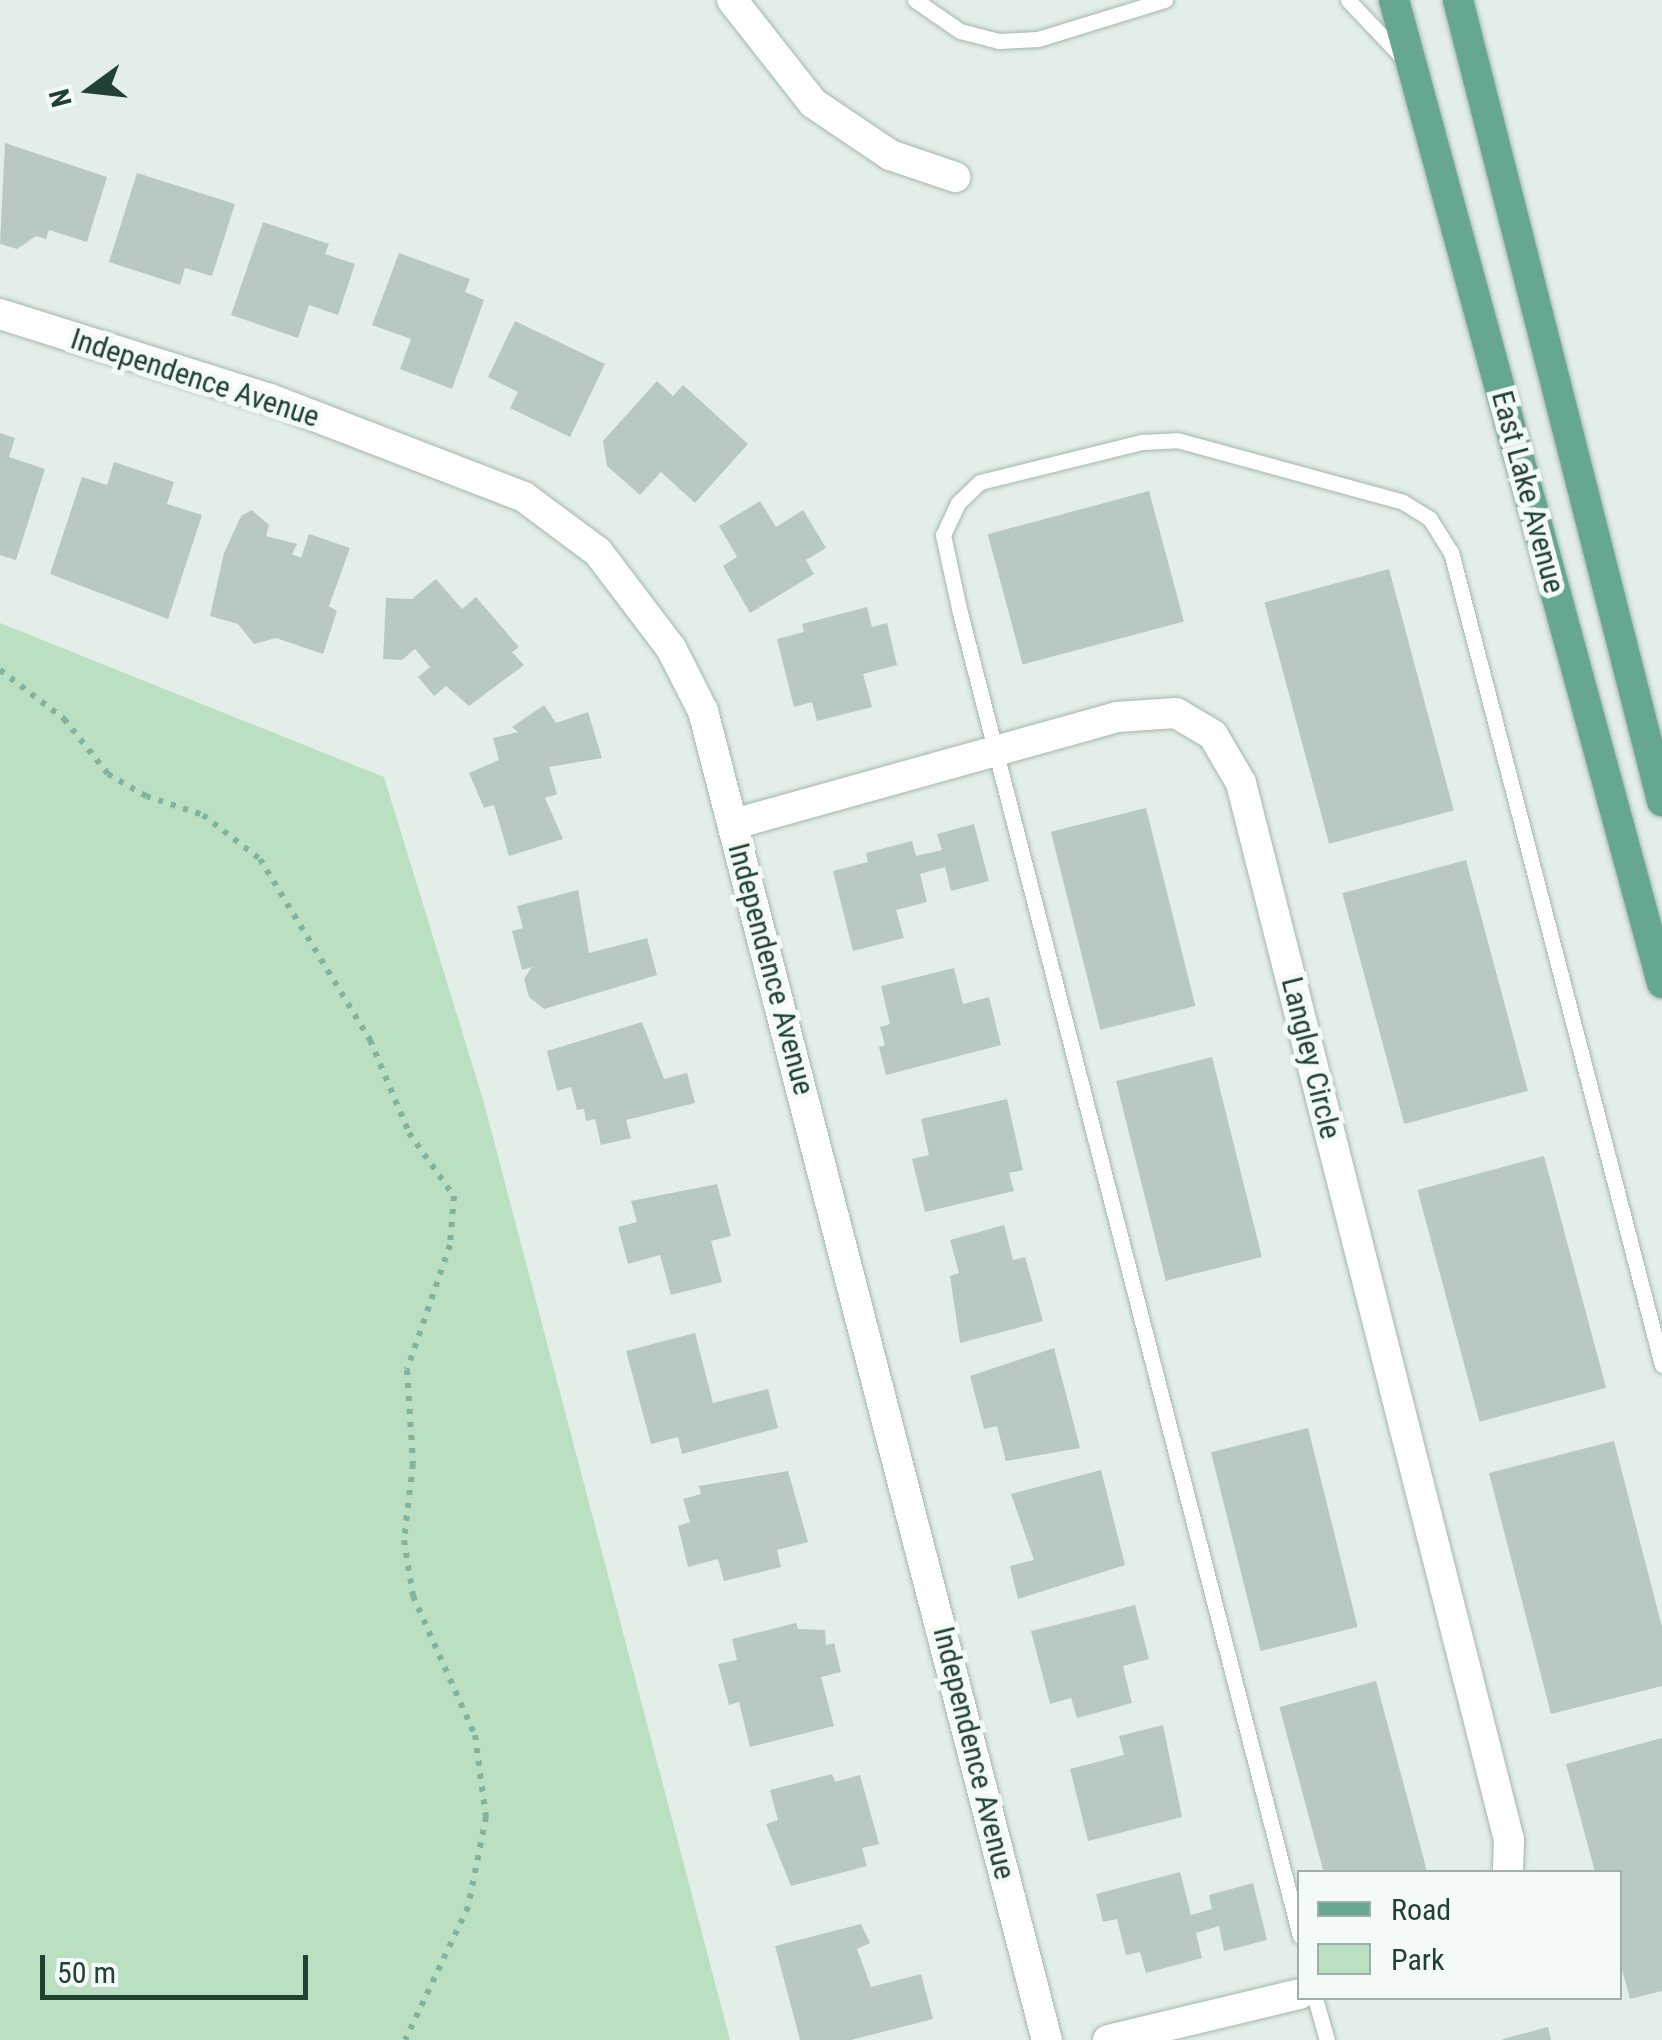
<!DOCTYPE html>
<html>
<head>
<meta charset="utf-8">
<style>
	body { margin:0 }
	#map { position:relative; width:1662px; height:2040px; overflow:hidden; background:#e3eee8; font-family:"Roboto Condensed",sans-serif }
	div>[style] { position:absolute }
	.green>* { inset:0; background:#bbe0c1 }
	.building>* { inset:0; background:#b8c9c1; transform-origin:0 0 }
	.path>* { height:6px; margin-top:-3px; transform-origin:0; background:repeating-linear-gradient(90deg,#81b49f 0 5px,transparent 0 13px) }
	.roads { filter:drop-shadow(0 0 2px #a5b7af) drop-shadow(0 0 2px #a5b7af) }
	.service>* { height:15px; margin:-7.5px; padding:0 7.5px; transform-origin:7.5px; border-radius:7.5px; background:#fff }
	.minor>* { height:30px; margin:-15px; padding:0 15px; transform-origin:15px; border-radius:15px; background:#fff }
	.primary>* { height:30px; margin:-15px; padding:0 15px; transform-origin:15px; border-radius:15px; background:#65a78f }
	span { translate:-50% -50%; white-space:nowrap; text-align:center; line-height:1.15; -webkit-text-stroke:10px #f4faf6; paint-order:stroke }
	.street-label { font-size:30px; color:#214135 }
	.legend { position:absolute; left:1297px; top:1870px; width:325px; height:130px; box-sizing:border-box; background:#f4faf6; border:2px solid #a0b0a9; margin:0; padding:12px 18px; list-style:none; font-size:30px; color:#214135 }
	.legend li { display:flex; align-items:center; gap:20px; height:50px }
	.legend b { width:50px; border:2px solid #a0b0a9 }
	.north { position:absolute; left:40px; top:40px; width:100px; height:100px; -webkit-text-stroke:8px #f4faf6; paint-order:stroke; rotate:255deg; font-size:28px; font-weight:700; line-height:40px; text-align:center; color:#214135 }
	.north::after { content:''; display:block; margin:auto; width:35px; height:45px; background:#214135; clip-path:polygon(50% 0,100% 100%,50% 72%,0 100%) }
	.scale { position:absolute; left:40px; top:1955px; width:268px; height:45px; box-sizing:border-box; border:5px solid #214135; border-top:0; padding-left:12px; font-size:30px; line-height:35px; white-space:nowrap; color:#214135; -webkit-text-stroke:8px #f4faf6; paint-order:stroke }
</style>
</head>
<body>
<div id="map">
	<div class="green">
		<div style="clip-path:polygon(0 623px,384px 777px,484px 1103px,730px 2040px,0 2040px)"></div>
	</div>
	<div class="building">
		<div style="clip-path:polygon(5px 143px,107px 177px,87px 242px,49px 230px,46px 239px,36px 236px,17px 249px,0 244px)"></div>
		<div style="clip-path:polygon(137px 173px,235px 204px,212px 276px,185px 268px,180px 285px,109px 262px)"></div>
		<div style="clip-path:polygon(263px 222px,329px 244px,325px 254px,355px 264px,338px 315px,309px 305px,298px 338px,231px 315px)"></div>
		<div style="clip-path:polygon(399px 253px,470px 279px,465px 292px,484px 300px,452px 389px,400px 369px,411px 339px,372px 325px)"></div>
		<div style="clip-path:polygon(515px 321px,605px 364px,570px 437px,510px 408px,518px 392px,488px 377px)"></div>
		<div style="clip-path:polygon(657px 381px,673px 396px,683px 385px,748px 444px,695px 503px,661px 472px,640px 495px,607px 466px,603px 441px)"></div>
		<div style="clip-path:polygon(0 433px,15px 438px,9px 457px,45px 469px,16px 560px,0 555px)"></div>
		<div style="clip-path:polygon(114px 462px,174px 482px,167px 504px,202px 515px,168px 619px,50px 574px,82px 477px,107px 485px)"></div>
		<div style="left:1149px;top:491px;width:135px;height:167px;rotate:75deg"></div>
		<div style="clip-path:polygon(760px 501px,776px 527px,803px 510px,826px 548px,806px 560px,814px 574px,750px 613px,723px 566px,737px 557px,719px 526px)"></div>
		<div style="clip-path:polygon(252px 510px,269px 525px,266px 536px,297px 544px,292px 554px,301px 558px,309px 534px,350px 548px,329px 606px,337px 611px,323px 654px,276px 638px,254px 644px,238px 624px,210px 616px,224px 553px,241px 516px)"></div>
		<div style="left:1389px;top:569px;width:250px;height:129px;rotate:75deg"></div>
		<div style="clip-path:polygon(436px 579px,462px 609px,476px 597px,519px 647px,512px 652px,524px 665px,469px 706px,446px 686px,434px 696px,418px 677px,430px 667px,415px 649px,402px 660px,383px 659px,386px 598px,412px 599px)"></div>
		<div style="clip-path:polygon(867px 607px,872px 627px,887px 623px,897px 665px,863px 674px,872px 707px,817px 721px,812px 702px,794px 707px,777px 639px,804px 632px,802px 624px)"></div>
		<div style="clip-path:polygon(544px 705px,556px 723px,588px 712px,602px 758px,549px 767px,557px 794px,545px 798px,563px 839px,509px 856px,494px 805px,484px 808px,469px 773px,499px 760px,493px 738px,518px 732px,512px 727px)"></div>
		<div style="left:1146px;top:808px;width:204px;height:98px;rotate:76deg"></div>
		<div style="clip-path:polygon(974px 824px,989px 881px,951px 891px,945px 867px,920px 874px,927px 902px,896px 910px,904px 938px,853px 951px,833px 871px,868px 862px,866px 853px,912px 841px,916px 856px,942px 850px,937px 834px)"></div>
		<div style="left:1466px;top:860px;width:239px;height:128px;rotate:75deg"></div>
		<div style="clip-path:polygon(578px 890px,589px 953px,647px 938px,657px 975px,544px 1009px,529px 997px,524px 979px,532px 967px,522px 970px,512px 931px,523px 928px,517px 906px)"></div>
		<div style="clip-path:polygon(954px 968px,963px 1004px,989px 997px,1001px 1045px,886px 1075px,879px 1047px,885px 1045px,880px 1027px,890px 1024px,881px 986px)"></div>
		<div style="clip-path:polygon(642px 1022px,664px 1079px,687px 1073px,695px 1103px,626px 1120px,631px 1138px,601px 1145px,595px 1119px,586px 1121px,584px 1109px,577px 1110px,571px 1087px,557px 1091px,547px 1051px)"></div>
		<div style="left:1212px;top:1057px;width:206px;height:99px;rotate:76deg"></div>
		<div style="clip-path:polygon(1007px 1099px,1023px 1170px,1009px 1173px,1014px 1191px,925px 1212px,912px 1159px,929px 1155px,921px 1119px)"></div>
		<div style="left:1544px;top:1156px;width:240px;height:131px;rotate:75deg"></div>
		<div style="clip-path:polygon(717px 1184px,731px 1236px,711px 1241px,722px 1282px,671px 1295px,660px 1255px,628px 1264px,618px 1227px,637px 1222px,631px 1201px)"></div>
		<div style="clip-path:polygon(1004px 1225px,1013px 1260px,1025px 1257px,1043px 1321px,960px 1343px,950px 1276px,959px 1273px,950px 1240px)"></div>
		<div style="clip-path:polygon(695px 1333px,713px 1403px,768px 1389px,778px 1428px,682px 1454px,678px 1437px,651px 1444px,626px 1351px)"></div>
		<div style="clip-path:polygon(1054px 1348px,1080px 1448px,1006px 1461px,997px 1426px,984px 1429px,970px 1376px)"></div>
		<div style="left:1308px;top:1428px;width:205px;height:100px;rotate:76deg"></div>
		<div style="clip-path:polygon(1614px 1441px,1662px 1627px,1662px 1686px,1551px 1714px,1489px 1473px)"></div>
		<div style="clip-path:polygon(1101px 1470px,1125px 1565px,1018px 1599px,1010px 1566px,1034px 1560px,1011px 1494px)"></div>
		<div style="clip-path:polygon(788px 1471px,808px 1542px,777px 1550px,781px 1567px,724px 1581px,718px 1559px,688px 1567px,678px 1526px,690px 1522px,683px 1499px,701px 1494px,699px 1486px)"></div>
		<div style="clip-path:polygon(1135px 1605px,1149px 1659px,1123px 1666px,1132px 1703px,1077px 1718px,1071px 1698px,1050px 1704px,1031px 1631px)"></div>
		<div style="clip-path:polygon(796px 1623px,798px 1629px,825px 1630px,826px 1645px,834px 1643px,841px 1672px,821px 1677px,834px 1726px,750px 1747px,739px 1702px,729px 1705px,718px 1664px,737px 1660px,732px 1639px)"></div>
		<div style="left:1376px;top:1681px;width:197px;height:100px;rotate:75deg"></div>
		<div style="clip-path:polygon(1163px 1725px,1182px 1817px,1088px 1841px,1070px 1769px,1124px 1755px,1119px 1736px)"></div>
		<div style="clip-path:polygon(1662px 1738px,1662px 1991px,1630px 1999px,1620px 1962px,1620px 1872px,1595px 1872px,1566px 1764px)"></div>
		<div style="clip-path:polygon(832px 1774px,835px 1782px,860px 1775px,879px 1844px,862px 1848px,867px 1866px,791px 1886px,766px 1824px,778px 1820px,770px 1790px)"></div>
		<div style="clip-path:polygon(1180px 1872px,1191px 1915px,1212px 1909px,1209px 1895px,1253px 1883px,1267px 1940px,1224px 1951px,1219px 1926px,1196px 1933px,1202px 1958px,1146px 1973px,1140px 1952px,1126px 1955px,1117px 1919px,1103px 1922px,1096px 1894px)"></div>
		<div style="clip-path:polygon(861px 1924px,870px 1943px,857px 1949px,871px 1987px,921px 1974px,933px 2019px,851px 2040px,800px 2040px,775px 1946px)"></div>
		<div style="clip-path:polygon(1548px 2027px,1551px 2040px,1503px 2040px,1503px 2039px)"></div>
	</div>
	<div class="path">
		<div style="left:0;top:670px;width:81px;rotate:37.4deg"></div>
		<div style="left:64px;top:719px;width:70px;rotate:51.3deg"></div>
		<div style="left:108px;top:774px;width:44px;rotate:30.1deg"></div>
		<div style="left:146px;top:796px;width:60px;rotate:18.4deg"></div>
		<div style="left:203px;top:815px;width:72px;rotate:37.7deg"></div>
		<div style="left:260px;top:859px;width:212px;rotate:58.7deg"></div>
		<div style="left:370px;top:1040px;width:101px;rotate:67.2deg"></div>
		<div style="left:409px;top:1133px;width:77px;rotate:54.5deg"></div>
		<div style="left:454px;top:1196px;width:49px;rotate:94.7deg"></div>
		<div style="left:450px;top:1245px;width:132px;rotate:109deg"></div>
		<div style="left:407px;top:1370px;width:94px;rotate:86.3deg"></div>
		<div style="left:413px;top:1464px;width:77px;rotate:96.8deg"></div>
		<div style="left:404px;top:1540px;width:57px;rotate:80.9deg"></div>
		<div style="left:413px;top:1596px;width:152px;rotate:66deg"></div>
		<div style="left:475px;top:1735px;width:83px;rotate:82.4deg"></div>
		<div style="left:486px;top:1817px;width:92px;rotate:101.3deg"></div>
		<div style="left:468px;top:1907px;width:147px;rotate:115.3deg"></div>
	</div>
	<div class="roads">
		<div class="service">
			<div style="left:915px;top:0;width:55px;rotate:34.6deg"></div>
			<div style="left:960px;top:31px;width:40px;rotate:14.4deg"></div>
			<div style="left:999px;top:41px;width:39px;rotate:-3deg"></div>
			<div style="left:1038px;top:39px;width:133px;rotate:-17.1deg"></div>
			<div style="left:1348px;top:0;width:76px;rotate:46.6deg"></div>
			<div style="left:1300px;top:1936px;width:1366px;rotate:-104.41deg"></div>
			<div style="left:960px;top:613px;width:80px;rotate:-102.3deg"></div>
			<div style="left:943px;top:535px;width:35px;rotate:-65deg"></div>
			<div style="left:958px;top:503px;width:30px;rotate:-44deg"></div>
			<div style="left:980px;top:482px;width:167px;rotate:-13.9deg"></div>
			<div style="left:1142px;top:442px;width:35px;rotate:-3deg"></div>
			<div style="left:1177px;top:440px;width:234px;rotate:15.3deg"></div>
			<div style="left:1403px;top:502px;width:32px;rotate:32deg"></div>
			<div style="left:1430px;top:519px;width:39px;rotate:58deg"></div>
			<div style="left:1451px;top:552px;width:840px;rotate:75.45deg"></div>
			<div style="left:1315px;top:1998px;width:44px;rotate:74.1deg"></div>
		</div>
		<div class="minor">
			<div style="left:732px;top:0;width:131px;rotate:51.8deg"></div>
			<div style="left:813px;top:103px;width:93px;rotate:34deg"></div>
			<div style="left:890px;top:155px;width:69px;rotate:18.7deg"></div>
			<div style="left:0;top:314px;width:283px;rotate:17.5deg"></div>
			<div style="left:270px;top:399px;width:272px;rotate:21.1deg"></div>
			<div style="left:524px;top:497px;width:92px;rotate:36.6deg"></div>
			<div style="left:598px;top:552px;width:121px;rotate:52.8deg"></div>
			<div style="left:671px;top:648px;width:71px;rotate:63.1deg"></div>
			<div style="left:703px;top:711px;width:1373px;rotate:75.49deg"></div>
			<div style="left:734px;top:824px;width:398px;rotate:-15.6deg"></div>
			<div style="left:1117px;top:717px;width:59px;rotate:-3.9deg"></div>
			<div style="left:1176px;top:713px;width:43px;rotate:30.7deg"></div>
			<div style="left:1213px;top:735px;width:56px;rotate:59.7deg"></div>
			<div style="left:1241px;top:783px;width:1090px;rotate:75.77deg"></div>
			<div style="left:1509px;top:1840px;width:32px;rotate:92deg"></div>
			<div style="left:1108px;top:2040px;width:197px;rotate:-13.5deg"></div>
		</div>
		<div class="primary">
			<div style="left:1394px;top:0;width:1019px;rotate:74.75deg"></div>
			<div style="left:1458px;top:0;width:827px;rotate:75.71deg"></div>
		</div>
	</div>
	<div class="street-label">
		<span style="left:195px;top:378px;rotate:18deg">Independence Avenue</span>
		<span style="left:1528px;top:492px;rotate:75deg">East Lake Avenue</span>
		<span style="left:771px;top:969px;rotate:75deg">Independence Avenue</span>
		<span style="left:1311px;top:1058px;rotate:76deg">Langley Circle</span>
		<span style="left:974px;top:1753px;rotate:76deg">Independence Avenue</span>
	</div>
	<ul class="legend">
	<li><b style="height:12px;background:#65a78f"></b>Road</li>
	<li><b style="height:28px;background:#bbe0c1"></b>Park</li>
	</ul>
	<div class="north">N</div>
	<div class="scale">50 m</div>
</div>
</body>
</html>
